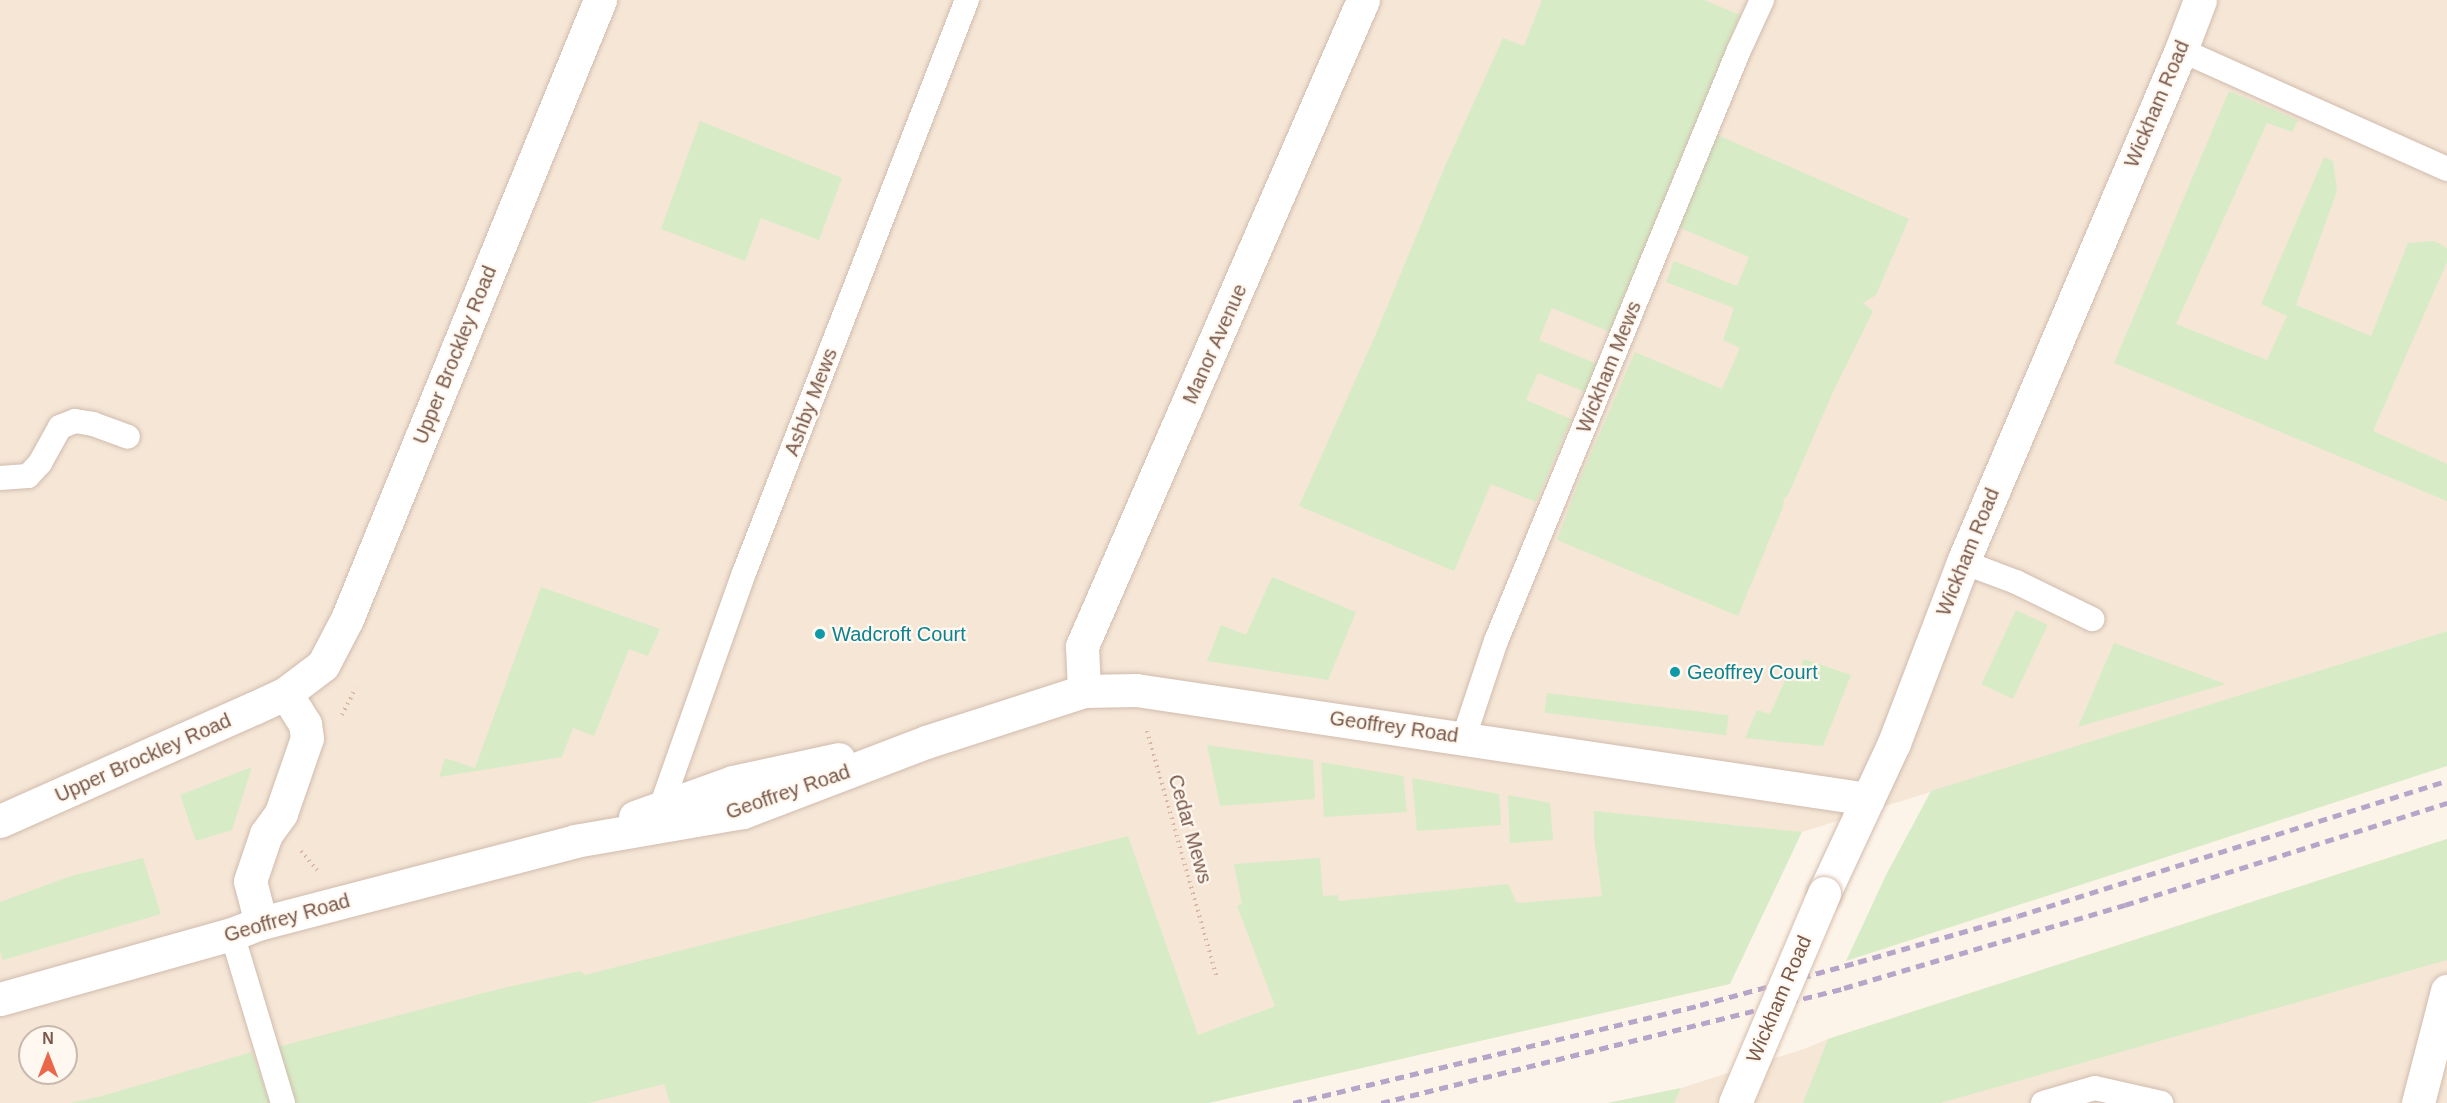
<!DOCTYPE html>
<html>
<head>
<meta charset="utf-8">
<style>
	body { margin:0 }
	#map { position:relative; width:2447px; height:1103px; overflow:hidden; background:#fdf4e9; font-family:Helvetica,sans-serif }
	div>[style] { position:absolute }
	.residential>* { inset:0; background:#f5e6d6 }
	.green>* { inset:0; background:#d7ecc6; transform-origin:0 0 }
	.path>* { height:4px; margin-top:-2px; transform-origin:0; background:repeating-linear-gradient(90deg,#dab5a1 0 1.5px,transparent 0 6px) }
	.roads { filter:drop-shadow(0 0 2px #d0bbad) drop-shadow(0 0 2px #d0bbad) }
	.lane>* { height:24px; margin:-12px; padding:0 12px; transform-origin:12px; border-radius:12px; background:#fff }
	.street>* { height:33px; margin:-16.5px; padding:0 16.5px; transform-origin:16.5px; border-radius:16.5px; background:#fff }
	.secondary>* { height:33px; margin:-16.5px; padding:0 16.5px; transform-origin:16.5px; border-radius:16.5px; background:#fff }
	.rail>* { height:4.5px; margin-top:-2.25px; transform-origin:0; background:repeating-linear-gradient(90deg,#b7a5c9 0 9px,transparent 0 15px) }
	.bridges { filter:drop-shadow(0 0 2px #d6bead) drop-shadow(0 0 2px #d6bead) }
	.secondary-bridge>* { height:33px; margin:-16.5px; padding:0 16.5px; transform-origin:16.5px; border-radius:16.5px; background:#fff }
	.dots>* { width:16px; height:16px; translate:-50% -50%; box-sizing:border-box; border:3px solid #fff8f0; border-radius:50% }
	span { translate:-50% -50%; white-space:nowrap; text-align:center; line-height:1.15; -webkit-text-stroke:4.5px #fff8f0; paint-order:stroke }
	.street-label { font-size:20px; color:#79594b }
	.culture-label { font-size:20px; color:#0d838f }
	.left { translate:0 -50%; text-align:left }
	.north { position:absolute; left:18px; top:1025px; width:60px; height:60px; box-sizing:border-box; background:#fff8f0; border:2px solid #c9b8ae; border-radius:50%; rotate:0deg; font-size:16px; font-weight:700; line-height:24px; text-align:center; color:#79594b }
	.north::after { content:''; display:block; margin:auto; width:21px; height:27px; background:#eb674a; clip-path:polygon(50% 0,100% 100%,50% 72%,0 100%) }
</style>
</head>
<body>
<div id="map">
	<div class="residential">
		<div style="clip-path:polygon(evenodd,0 0,2447px 0,2447px 631px,1802px 832px,1616px 899px,1275px 1006px,1198px 1036px,966px 1103px,0 1103px,0 0,30px 1037px,66px 1037px,66px 1073px,30px 1073px,30px 1037px)"></div>
		<div style="clip-path:polygon(2447px 839px,2447px 1103px,1608px 1103px,1681px 1088px,1804px 1049px,1828px 1039px)"></div>
	</div>
	<div class="green">
		<div style="clip-path:polygon(1542px 0,1704px 0,1740px 15px,1610px 332px,1552px 308px,1539px 340px,1597px 364px,1585px 392px,1538px 373px,1526px 400px,1571px 419px,1536px 502px,1491px 484px,1454px 571px,1299px 506px,1375px 336px,1446px 164px,1503px 38px,1524px 46px)"></div>
		<div style="clip-path:polygon(2229px 91px,2298px 120px,2292px 132px,2267px 123px,2176px 324px,2267px 360px,2287px 316px,2261px 304px,2324px 157px,2333px 161px,2337px 191px,2296px 305px,2371px 336px,2408px 243px,2434px 241px,2447px 248px,2447px 262px,2373px 431px,2447px 464px,2447px 501px,2114px 363px)"></div>
		<div style="clip-path:polygon(700px 121px,842px 178px,819px 240px,761px 218px,745px 261px,661px 229px)"></div>
		<div style="clip-path:polygon(1713px 133px,1909px 219px,1876px 295px,1863px 303px,1873px 311px,1833px 392px,1789px 493px,1784px 499px,1783px 507px,1738px 616px,1557px 540px,1579px 481px,1635px 352px,1722px 389px,1740px 348px,1723px 340px,1734px 308px,1666px 282px,1674px 261px,1737px 286px,1749px 257px,1671px 224px)"></div>
		<div style="clip-path:polygon(1272px 577px,1356px 612px,1328px 680px,1207px 661px,1221px 625px,1246px 635px)"></div>
		<div style="clip-path:polygon(541px 587px,660px 629px,648px 656px,629px 649px,594px 736px,573px 728px,562px 757px,439px 777px,445px 758px,475px 768px)"></div>
		<div style="left:2016px;top:610px;width:35px;height:82px;rotate:25deg"></div>
		<div style="clip-path:polygon(2447px 631px,2447px 766px,1846px 961px,1886px 875px,1931px 791px)"></div>
		<div style="clip-path:polygon(2114px 643px,2226px 684px,2078px 727px)"></div>
		<div style="clip-path:polygon(1804px 659px,1851px 675px,1823px 746px,1745px 738px,1757px 710px,1770px 714px,1786px 678px,1795px 682px)"></div>
		<div style="left:1547px;top:693px;width:183px;height:20px;rotate:7deg"></div>
		<div style="clip-path:polygon(1207px 745px,1313px 760px,1315px 799px,1220px 806px)"></div>
		<div style="clip-path:polygon(1321px 762px,1403px 776px,1407px 812px,1324px 817px)"></div>
		<div style="clip-path:polygon(252px 767px,232px 830px,196px 841px,180px 795px)"></div>
		<div style="clip-path:polygon(1412px 778px,1499px 794px,1501px 825px,1417px 831px)"></div>
		<div style="clip-path:polygon(1508px 795px,1550px 803px,1553px 840px,1510px 843px)"></div>
		<div style="clip-path:polygon(1594px 811px,1802px 832px,1730px 984px,1209px 1103px,670px 1103px,664px 1084px,589px 1103px,295px 1103px,277px 1047px,503px 988px,580px 971px,585px 975px,1128px 836px,1198px 1035px,1275px 1006px,1237px 906px,1242px 904px,1234px 864px,1320px 858px,1323px 896px,1338px 895px,1339px 901px,1508px 884px,1517px 903px,1602px 896px,1594px 837px)"></div>
		<div style="clip-path:polygon(2447px 839px,2447px 960px,1940px 1103px,1803px 1103px,1828px 1039px)"></div>
		<div style="clip-path:polygon(143px 858px,161px 914px,3px 960px,0 951px,0 902px,68px 877px)"></div>
		<div style="clip-path:polygon(252px 1052px,270px 1103px,70px 1103px,102px 1096px)"></div>
		<div style="clip-path:polygon(1681px 1088px,1674px 1103px,1608px 1103px)"></div>
	</div>
	<div class="path">
		<div style="left:342px;top:715px;width:30px;rotate:-63deg"></div>
		<div style="left:1147px;top:731px;width:254px;rotate:74.2deg"></div>
		<div style="left:301px;top:851px;width:25px;rotate:50deg"></div>
	</div>
	<div class="roads">
		<div class="lane">
			<div style="left:2181px;top:50px;width:291px;rotate:24.1deg"></div>
			<div style="left:0;top:478px;width:28px;rotate:-4deg"></div>
			<div style="left:28px;top:476px;width:18px;rotate:-47deg"></div>
			<div style="left:40px;top:463px;width:41px;rotate:-60.9deg"></div>
			<div style="left:60px;top:427px;width:16px;rotate:-22deg"></div>
			<div style="left:75px;top:421px;width:18px;rotate:9deg"></div>
			<div style="left:93px;top:424px;width:37px;rotate:20deg"></div>
			<div style="left:1963px;top:562px;width:57px;rotate:20.7deg"></div>
			<div style="left:2016px;top:582px;width:85px;rotate:26deg"></div>
			<div style="left:1464px;top:737px;width:101px;rotate:-71.6deg"></div>
			<div style="left:1496px;top:641px;width:639px;rotate:-67.65deg"></div>
			<div style="left:1739px;top:50px;width:55px;rotate:-65.3deg"></div>
			<div style="left:661px;top:807px;width:248px;rotate:-70.5deg"></div>
			<div style="left:744px;top:573px;width:615px;rotate:-68.74deg"></div>
			<div style="left:232px;top:934px;width:177px;rotate:73.2deg"></div>
			<div style="left:2043px;top:1103px;width:54px;rotate:-16.1deg"></div>
			<div style="left:2095px;top:1088px;width:68px;rotate:12.8deg"></div>
		</div>
		<div class="street">
			<div style="left:1084px;top:691px;width:45px;rotate:-92.5deg"></div>
			<div style="left:1082px;top:646px;width:704px;rotate:-66.49deg"></div>
			<div style="left:635px;top:817px;width:104px;rotate:-19.7deg"></div>
			<div style="left:733px;top:782px;width:108px;rotate:-12.2deg"></div>
			<div style="left:0;top:821px;width:278px;rotate:-24deg"></div>
			<div style="left:254px;top:708px;width:35px;rotate:-25deg"></div>
			<div style="left:286px;top:693px;width:46px;rotate:-37.1deg"></div>
			<div style="left:323px;top:665px;width:52px;rotate:-62.4deg"></div>
			<div style="left:347px;top:619px;width:669px;rotate:-67.77deg"></div>
			<div style="left:261px;top:923px;width:43px;rotate:-104.7deg"></div>
			<div style="left:250px;top:881px;width:50px;rotate:-71.2deg"></div>
			<div style="left:266px;top:834px;width:26px;rotate:-54deg"></div>
			<div style="left:281px;top:813px;width:79px;rotate:-70.9deg"></div>
			<div style="left:307px;top:738px;width:14px;rotate:-98deg"></div>
			<div style="left:305px;top:724px;width:36px;rotate:-122deg"></div>
			<div style="left:0;top:999px;width:241px;rotate:-15.7deg"></div>
			<div style="left:232px;top:934px;width:31px;rotate:-21deg"></div>
			<div style="left:261px;top:923px;width:325px;rotate:-14.6deg"></div>
			<div style="left:575px;top:841px;width:170px;rotate:-9.8deg"></div>
			<div style="left:743px;top:812px;width:196px;rotate:-20.9deg"></div>
			<div style="left:926px;top:742px;width:166px;rotate:-17.9deg"></div>
			<div style="left:1084px;top:691px;width:52px;rotate:-1.1deg"></div>
			<div style="left:1136px;top:690px;width:740px;rotate:8.47deg"></div>
			<div style="left:2418px;top:1103px;width:116px;rotate:-75.5deg"></div>
		</div>
		<div class="secondary">
			<div style="left:1824px;top:893px;width:166px;rotate:-65deg"></div>
			<div style="left:1894px;top:743px;width:194px;rotate:-69.1deg"></div>
			<div style="left:1963px;top:562px;width:556px;rotate:-66.94deg"></div>
			<div style="left:2181px;top:50px;width:53px;rotate:-69.2deg"></div>
		</div>
	</div>
	<div class="rail">
		<div style="left:1293px;top:1103px;width:419px;rotate:-13.5deg"></div>
		<div style="left:1700px;top:1005px;width:164px;rotate:-15.2deg"></div>
		<div style="left:1858px;top:962px;width:166px;rotate:-16deg"></div>
		<div style="left:2018px;top:916px;width:450px;rotate:-17.5deg"></div>
		<div style="left:1381px;top:1103px;width:477px;rotate:-13.9deg"></div>
		<div style="left:1844px;top:988px;width:293px;rotate:-16.5deg"></div>
		<div style="left:2125px;top:905px;width:338px;rotate:-17.6deg"></div>
	</div>
	<div class="bridges">
		<div class="secondary-bridge">
			<div style="left:1735px;top:1103px;width:228px;rotate:-67deg"></div>
		</div>
	</div>
	<div class="dots">
		<div style="left:820px;top:634px;background:#0f9aa8"></div>
		<div style="left:1675px;top:672px;background:#0f9aa8"></div>
	</div>
	<div class="street-label">
		<span style="left:2157px;top:104px;rotate:-67deg">Wickham Road</span>
		<span style="left:1215px;top:344px;rotate:-66deg">Manor Avenue</span>
		<span style="left:455px;top:355px;rotate:-68deg">Upper Brockley Road</span>
		<span style="left:1609px;top:367px;rotate:-68deg">Wickham Mews</span>
		<span style="left:811px;top:402px;rotate:-69deg">Ashby Mews</span>
		<span style="left:1968px;top:552px;rotate:-68deg">Wickham Road</span>
		<span style="left:1394px;top:727px;rotate:8deg">Geoffrey Road</span>
		<span style="left:143px;top:758px;rotate:-24deg">Upper Brockley Road</span>
		<span style="left:788px;top:792px;rotate:-19deg">Geoffrey Road</span>
		<span style="left:1190px;top:829px;rotate:74deg">Cedar Mews</span>
		<span style="left:287px;top:918px;rotate:-16deg">Geoffrey Road</span>
		<span style="left:1779px;top:999px;rotate:-67deg">Wickham Road</span>
	</div>
	<div class="culture-label">
		<span class="left" style="left:832px;top:634px">Wadcroft Court</span>
		<span class="left" style="left:1687px;top:672px">Geoffrey Court</span>
	</div>
	<div class="north">N</div>
</div>
</body>
</html>
